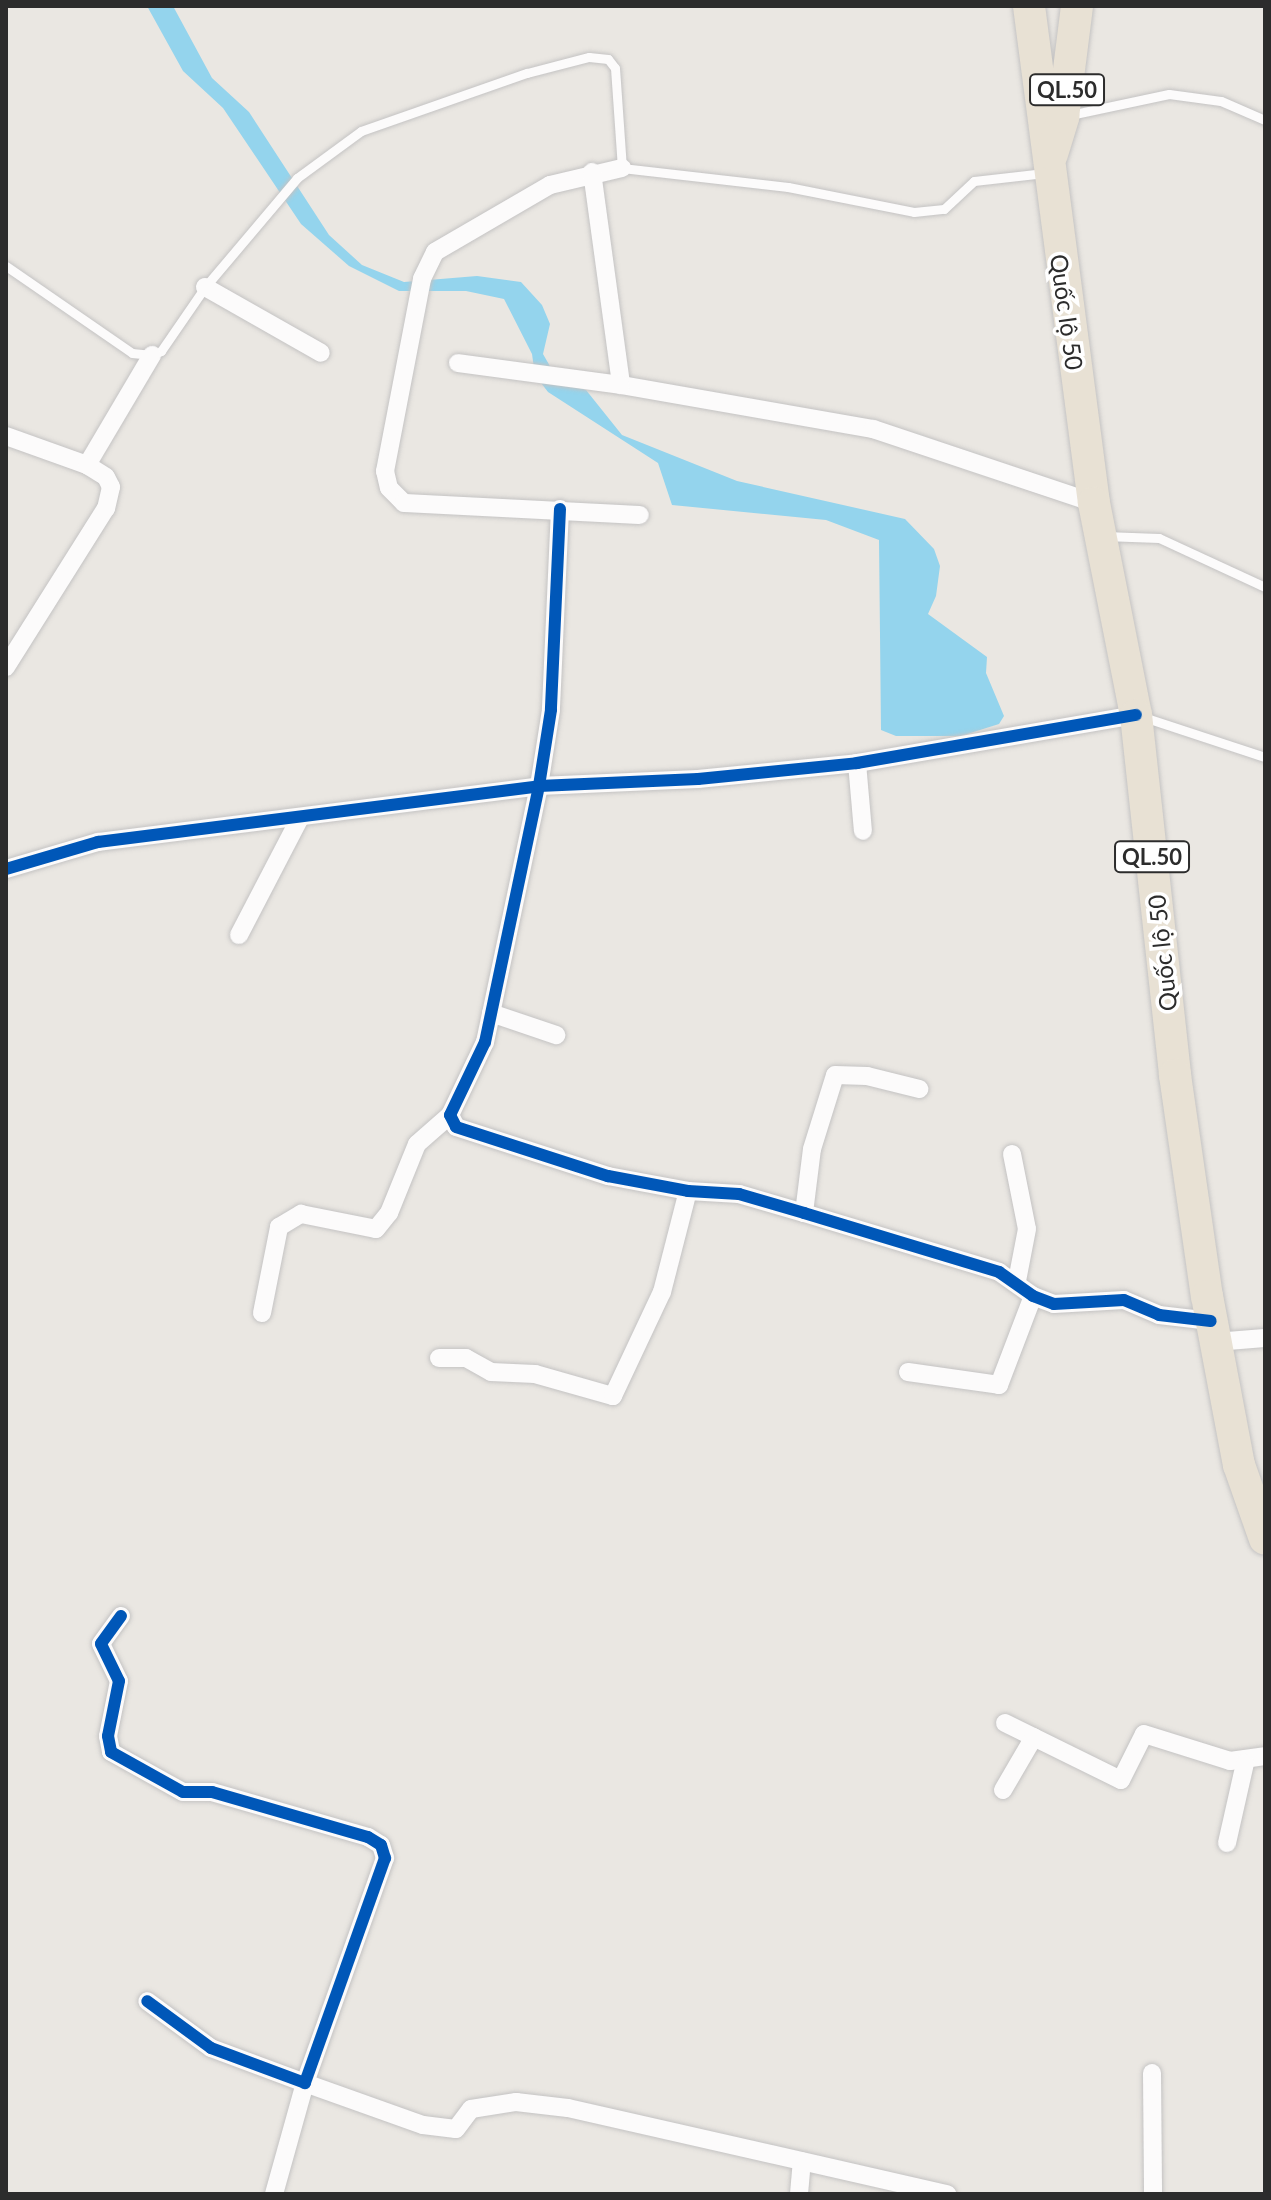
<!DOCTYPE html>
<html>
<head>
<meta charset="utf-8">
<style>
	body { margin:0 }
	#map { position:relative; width:1271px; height:2200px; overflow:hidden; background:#eae7e2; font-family:Lato,sans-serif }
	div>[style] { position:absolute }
	.water>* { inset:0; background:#94d4ed }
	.roads { filter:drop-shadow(0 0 2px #c4c3c3) drop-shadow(0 0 2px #c4c3c3) }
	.service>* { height:9px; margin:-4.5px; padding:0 4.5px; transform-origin:4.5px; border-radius:4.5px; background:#fcfbfb }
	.minor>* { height:18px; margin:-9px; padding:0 9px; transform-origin:9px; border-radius:9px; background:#fcfbfb }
	.trunk>* { height:32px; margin:-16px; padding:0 16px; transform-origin:16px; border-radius:16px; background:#e8e1d4 }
	.cycleway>* { height:12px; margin:-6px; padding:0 6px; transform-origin:6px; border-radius:6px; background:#0057b8 }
	span { translate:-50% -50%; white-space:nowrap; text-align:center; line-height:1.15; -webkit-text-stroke:7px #fff; paint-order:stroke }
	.shield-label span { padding:2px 6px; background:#fff; border:2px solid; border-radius:6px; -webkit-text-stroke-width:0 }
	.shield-label { font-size:22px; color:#2c2c2c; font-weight:700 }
	.street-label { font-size:24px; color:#2c2c2c }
	.frame { position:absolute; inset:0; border:8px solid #2c2c2c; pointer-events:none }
</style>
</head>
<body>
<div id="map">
	<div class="water">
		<div style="clip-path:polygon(147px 6px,173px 6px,212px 78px,249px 112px,329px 235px,362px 265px,404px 282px,477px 276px,521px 282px,542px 305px,550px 324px,543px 354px,559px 382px,586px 390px,622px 435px,737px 481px,905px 519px,934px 549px,940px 566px,936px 596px,928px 614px,987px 657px,986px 673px,1004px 716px,999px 724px,961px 736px,896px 736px,881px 730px,879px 540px,826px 520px,672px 505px,658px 463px,548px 392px,535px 375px,532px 354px,504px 299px,466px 291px,399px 291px,349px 266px,301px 224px,223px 108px,183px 71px)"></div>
	</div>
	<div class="roads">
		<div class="service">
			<div style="left:1070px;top:115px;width:101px;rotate:-12deg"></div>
			<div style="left:1169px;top:94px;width:52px;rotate:7.7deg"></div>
			<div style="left:1221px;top:101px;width:48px;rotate:23.4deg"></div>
			<div style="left:6px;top:266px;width:153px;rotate:34.6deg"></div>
			<div style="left:132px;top:353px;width:20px;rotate:6deg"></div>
			<div style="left:152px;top:355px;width:10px;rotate:-24deg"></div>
			<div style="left:161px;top:351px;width:78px;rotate:-55.5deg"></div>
			<div style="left:205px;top:287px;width:143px;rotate:-49.8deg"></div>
			<div style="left:297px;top:178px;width:79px;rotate:-36.3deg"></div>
			<div style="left:361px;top:131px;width:176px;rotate:-19.3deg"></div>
			<div style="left:527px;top:73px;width:64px;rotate:-14.5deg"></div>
			<div style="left:589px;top:57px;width:19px;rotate:6deg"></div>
			<div style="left:608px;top:59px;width:11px;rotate:52deg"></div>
			<div style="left:615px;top:68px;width:100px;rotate:86deg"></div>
			<div style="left:622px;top:168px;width:167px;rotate:6.5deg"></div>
			<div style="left:788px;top:187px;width:128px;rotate:11.2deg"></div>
			<div style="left:914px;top:212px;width:30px;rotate:-6deg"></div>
			<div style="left:944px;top:209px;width:41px;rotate:-43deg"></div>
			<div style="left:974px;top:181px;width:71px;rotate:-6.4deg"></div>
			<div style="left:1104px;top:536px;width:55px;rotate:2.1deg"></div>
			<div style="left:1159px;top:538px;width:117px;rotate:24.8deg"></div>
			<div style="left:1143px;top:717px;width:128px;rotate:18.2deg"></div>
		</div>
		<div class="minor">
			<div style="left:622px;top:168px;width:74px;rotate:166.7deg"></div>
			<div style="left:550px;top:185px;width:133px;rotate:149.8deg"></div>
			<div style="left:435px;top:252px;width:30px;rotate:116deg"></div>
			<div style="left:422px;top:279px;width:196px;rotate:100.9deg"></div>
			<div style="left:385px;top:471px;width:17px;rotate:77deg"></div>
			<div style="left:389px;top:488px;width:21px;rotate:45deg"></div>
			<div style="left:404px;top:503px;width:236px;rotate:2.9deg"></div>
			<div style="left:592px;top:172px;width:215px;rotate:82.2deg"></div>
			<div style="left:621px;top:385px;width:256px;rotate:9.9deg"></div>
			<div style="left:873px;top:429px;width:233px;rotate:18.5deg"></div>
			<div style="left:205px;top:287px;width:133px;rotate:29.6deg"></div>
			<div style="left:458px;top:363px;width:164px;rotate:7.7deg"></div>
			<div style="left:6px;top:436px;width:86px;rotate:19.7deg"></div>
			<div style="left:87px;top:465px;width:22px;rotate:32deg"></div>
			<div style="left:106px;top:477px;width:11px;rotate:63deg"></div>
			<div style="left:111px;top:487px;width:22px;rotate:103deg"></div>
			<div style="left:106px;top:508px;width:188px;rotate:122.2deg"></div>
			<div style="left:87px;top:465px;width:128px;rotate:-59.4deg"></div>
			<div style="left:560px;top:509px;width:201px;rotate:92.6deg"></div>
			<div style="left:551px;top:710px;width:77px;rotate:99deg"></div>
			<div style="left:539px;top:786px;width:262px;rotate:101.9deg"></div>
			<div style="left:485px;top:1042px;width:81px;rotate:115.6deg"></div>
			<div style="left:450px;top:1115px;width:13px;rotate:63deg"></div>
			<div style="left:456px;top:1127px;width:160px;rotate:17.9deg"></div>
			<div style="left:608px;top:1176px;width:81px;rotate:10.6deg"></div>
			<div style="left:688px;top:1191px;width:51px;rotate:3.4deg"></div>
			<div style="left:739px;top:1194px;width:68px;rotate:16.3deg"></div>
			<div style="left:804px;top:1213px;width:204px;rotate:16.8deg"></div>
			<div style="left:999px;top:1272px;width:42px;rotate:35.2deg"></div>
			<div style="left:1033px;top:1296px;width:22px;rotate:21deg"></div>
			<div style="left:1054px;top:1304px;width:70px;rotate:-3.3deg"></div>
			<div style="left:1124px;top:1300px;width:38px;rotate:23deg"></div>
			<div style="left:1159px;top:1315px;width:52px;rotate:6.6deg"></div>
			<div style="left:857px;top:763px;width:68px;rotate:85deg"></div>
			<div style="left:6px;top:869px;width:96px;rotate:-16.4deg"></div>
			<div style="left:98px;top:842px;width:445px;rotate:-7.2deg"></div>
			<div style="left:539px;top:786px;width:159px;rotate:-2.5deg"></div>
			<div style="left:698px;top:779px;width:160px;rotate:-5.7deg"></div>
			<div style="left:857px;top:763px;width:283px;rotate:-9.8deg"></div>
			<div style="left:239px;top:935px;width:132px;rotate:-62.5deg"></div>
			<div style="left:491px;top:1013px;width:69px;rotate:18.7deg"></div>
			<div style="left:1012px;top:1154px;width:76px;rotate:78.7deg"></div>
			<div style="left:1027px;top:1229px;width:53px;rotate:100.9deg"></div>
			<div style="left:804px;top:1213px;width:64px;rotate:-82.9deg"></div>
			<div style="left:812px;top:1149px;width:77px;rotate:-72.7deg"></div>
			<div style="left:835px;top:1075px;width:32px;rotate:2deg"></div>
			<div style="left:867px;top:1076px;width:54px;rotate:14deg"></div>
			<div style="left:262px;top:1313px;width:88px;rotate:-78.8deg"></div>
			<div style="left:279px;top:1227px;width:26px;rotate:-31deg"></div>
			<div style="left:301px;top:1214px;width:76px;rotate:11.3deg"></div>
			<div style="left:376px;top:1229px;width:21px;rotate:-51deg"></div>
			<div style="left:389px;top:1213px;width:74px;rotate:-67.9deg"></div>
			<div style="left:417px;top:1144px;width:44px;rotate:-41.3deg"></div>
			<div style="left:1215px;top:1342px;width:50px;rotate:-4.6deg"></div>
			<div style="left:439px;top:1358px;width:27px"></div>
			<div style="left:466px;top:1358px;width:29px;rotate:29deg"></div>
			<div style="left:491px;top:1372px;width:44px;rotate:2.6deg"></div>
			<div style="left:535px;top:1374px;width:81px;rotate:15.8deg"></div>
			<div style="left:613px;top:1396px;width:115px;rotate:-64.8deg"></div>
			<div style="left:662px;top:1292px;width:104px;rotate:-75.6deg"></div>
			<div style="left:908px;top:1372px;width:92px;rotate:8.1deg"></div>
			<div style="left:999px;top:1385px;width:95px;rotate:-69.1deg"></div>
			<div style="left:121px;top:1616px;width:34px;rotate:126deg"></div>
			<div style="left:101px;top:1644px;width:41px;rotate:64.1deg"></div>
			<div style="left:119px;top:1681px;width:56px;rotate:101.3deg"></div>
			<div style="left:108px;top:1736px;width:16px;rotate:79deg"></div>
			<div style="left:111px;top:1752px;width:82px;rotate:29.1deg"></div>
			<div style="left:183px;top:1792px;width:29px"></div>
			<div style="left:212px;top:1792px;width:162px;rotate:16.1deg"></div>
			<div style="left:368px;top:1837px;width:15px;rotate:32deg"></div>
			<div style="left:381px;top:1845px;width:14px;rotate:73deg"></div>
			<div style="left:385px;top:1858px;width:239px;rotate:109.6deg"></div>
			<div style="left:305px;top:2083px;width:100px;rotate:-159.6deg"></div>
			<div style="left:211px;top:2048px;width:79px;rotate:-143.7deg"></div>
			<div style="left:1005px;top:1723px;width:129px;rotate:26.2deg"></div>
			<div style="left:1121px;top:1780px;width:51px;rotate:-63.4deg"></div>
			<div style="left:1144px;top:1734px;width:90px;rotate:17.4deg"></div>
			<div style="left:1230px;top:1761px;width:35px;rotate:-8deg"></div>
			<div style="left:1003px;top:1790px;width:61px;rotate:-59.7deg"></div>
			<div style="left:1227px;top:1843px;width:82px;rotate:-77.3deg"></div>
			<div style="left:1152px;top:2073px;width:121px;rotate:89.5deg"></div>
			<div style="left:274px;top:2194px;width:115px;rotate:-74.4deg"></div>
			<div style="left:305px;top:2083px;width:125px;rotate:19.6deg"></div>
			<div style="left:423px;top:2125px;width:33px;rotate:7deg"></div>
			<div style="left:456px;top:2129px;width:25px;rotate:-53deg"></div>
			<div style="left:471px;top:2109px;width:46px;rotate:-8.8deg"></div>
			<div style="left:516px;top:2102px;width:52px;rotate:6.6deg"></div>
			<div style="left:568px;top:2108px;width:389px;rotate:12.8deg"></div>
			<div style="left:799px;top:2194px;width:33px;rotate:-85deg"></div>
		</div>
		<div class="trunk">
			<div style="left:1029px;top:6px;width:501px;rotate:82.55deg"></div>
			<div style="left:1094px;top:503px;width:216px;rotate:78.8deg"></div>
			<div style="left:1136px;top:715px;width:362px;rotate:83.8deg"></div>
			<div style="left:1175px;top:1075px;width:223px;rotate:81.8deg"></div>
			<div style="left:1207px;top:1296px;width:172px;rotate:79.3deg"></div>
			<div style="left:1239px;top:1465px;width:78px;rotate:70.6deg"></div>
			<div style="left:1052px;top:154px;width:39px;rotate:-73deg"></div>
			<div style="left:1063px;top:117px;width:112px;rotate:-82.8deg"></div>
		</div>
	</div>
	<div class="cycleway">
		<div style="left:560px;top:509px;width:201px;rotate:92.6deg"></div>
		<div style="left:551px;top:710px;width:77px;rotate:99deg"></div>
		<div style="left:539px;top:786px;width:262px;rotate:101.9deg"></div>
		<div style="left:485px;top:1042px;width:81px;rotate:115.6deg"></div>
		<div style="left:450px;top:1115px;width:13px;rotate:63deg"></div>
		<div style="left:456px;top:1127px;width:160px;rotate:17.9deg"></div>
		<div style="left:608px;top:1176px;width:81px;rotate:10.6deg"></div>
		<div style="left:688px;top:1191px;width:51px;rotate:3.4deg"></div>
		<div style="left:739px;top:1194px;width:68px;rotate:16.3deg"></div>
		<div style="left:804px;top:1213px;width:204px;rotate:16.8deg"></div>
		<div style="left:999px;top:1272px;width:42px;rotate:35.2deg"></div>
		<div style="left:1033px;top:1296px;width:22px;rotate:21deg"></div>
		<div style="left:1054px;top:1304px;width:70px;rotate:-3.3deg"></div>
		<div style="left:1124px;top:1300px;width:38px;rotate:23deg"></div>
		<div style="left:1159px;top:1315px;width:52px;rotate:6.6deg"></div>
		<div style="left:6px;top:869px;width:96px;rotate:-16.4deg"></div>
		<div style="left:98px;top:842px;width:445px;rotate:-7.2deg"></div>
		<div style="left:539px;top:786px;width:159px;rotate:-2.5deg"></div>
		<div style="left:698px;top:779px;width:160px;rotate:-5.7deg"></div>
		<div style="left:857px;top:763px;width:283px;rotate:-9.8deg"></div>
		<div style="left:121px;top:1616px;width:34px;rotate:126deg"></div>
		<div style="left:101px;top:1644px;width:41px;rotate:64.1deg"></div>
		<div style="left:119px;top:1681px;width:56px;rotate:101.3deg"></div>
		<div style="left:108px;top:1736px;width:16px;rotate:79deg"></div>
		<div style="left:111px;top:1752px;width:82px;rotate:29.1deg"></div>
		<div style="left:183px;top:1792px;width:29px"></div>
		<div style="left:212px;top:1792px;width:162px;rotate:16.1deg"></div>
		<div style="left:368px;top:1837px;width:15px;rotate:32deg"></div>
		<div style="left:381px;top:1845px;width:14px;rotate:73deg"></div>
		<div style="left:385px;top:1858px;width:239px;rotate:109.6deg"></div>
		<div style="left:305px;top:2083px;width:100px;rotate:-159.6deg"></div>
		<div style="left:211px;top:2048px;width:79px;rotate:-143.7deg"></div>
	</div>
	<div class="shield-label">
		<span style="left:1067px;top:90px">QL.50</span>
		<span style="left:1152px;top:857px">QL.50</span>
	</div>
	<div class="street-label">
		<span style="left:1067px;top:312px;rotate:82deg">Quốc lộ 50</span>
		<span style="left:1162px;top:953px;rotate:-96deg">Quốc lộ 50</span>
	</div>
	<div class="frame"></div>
</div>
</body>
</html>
